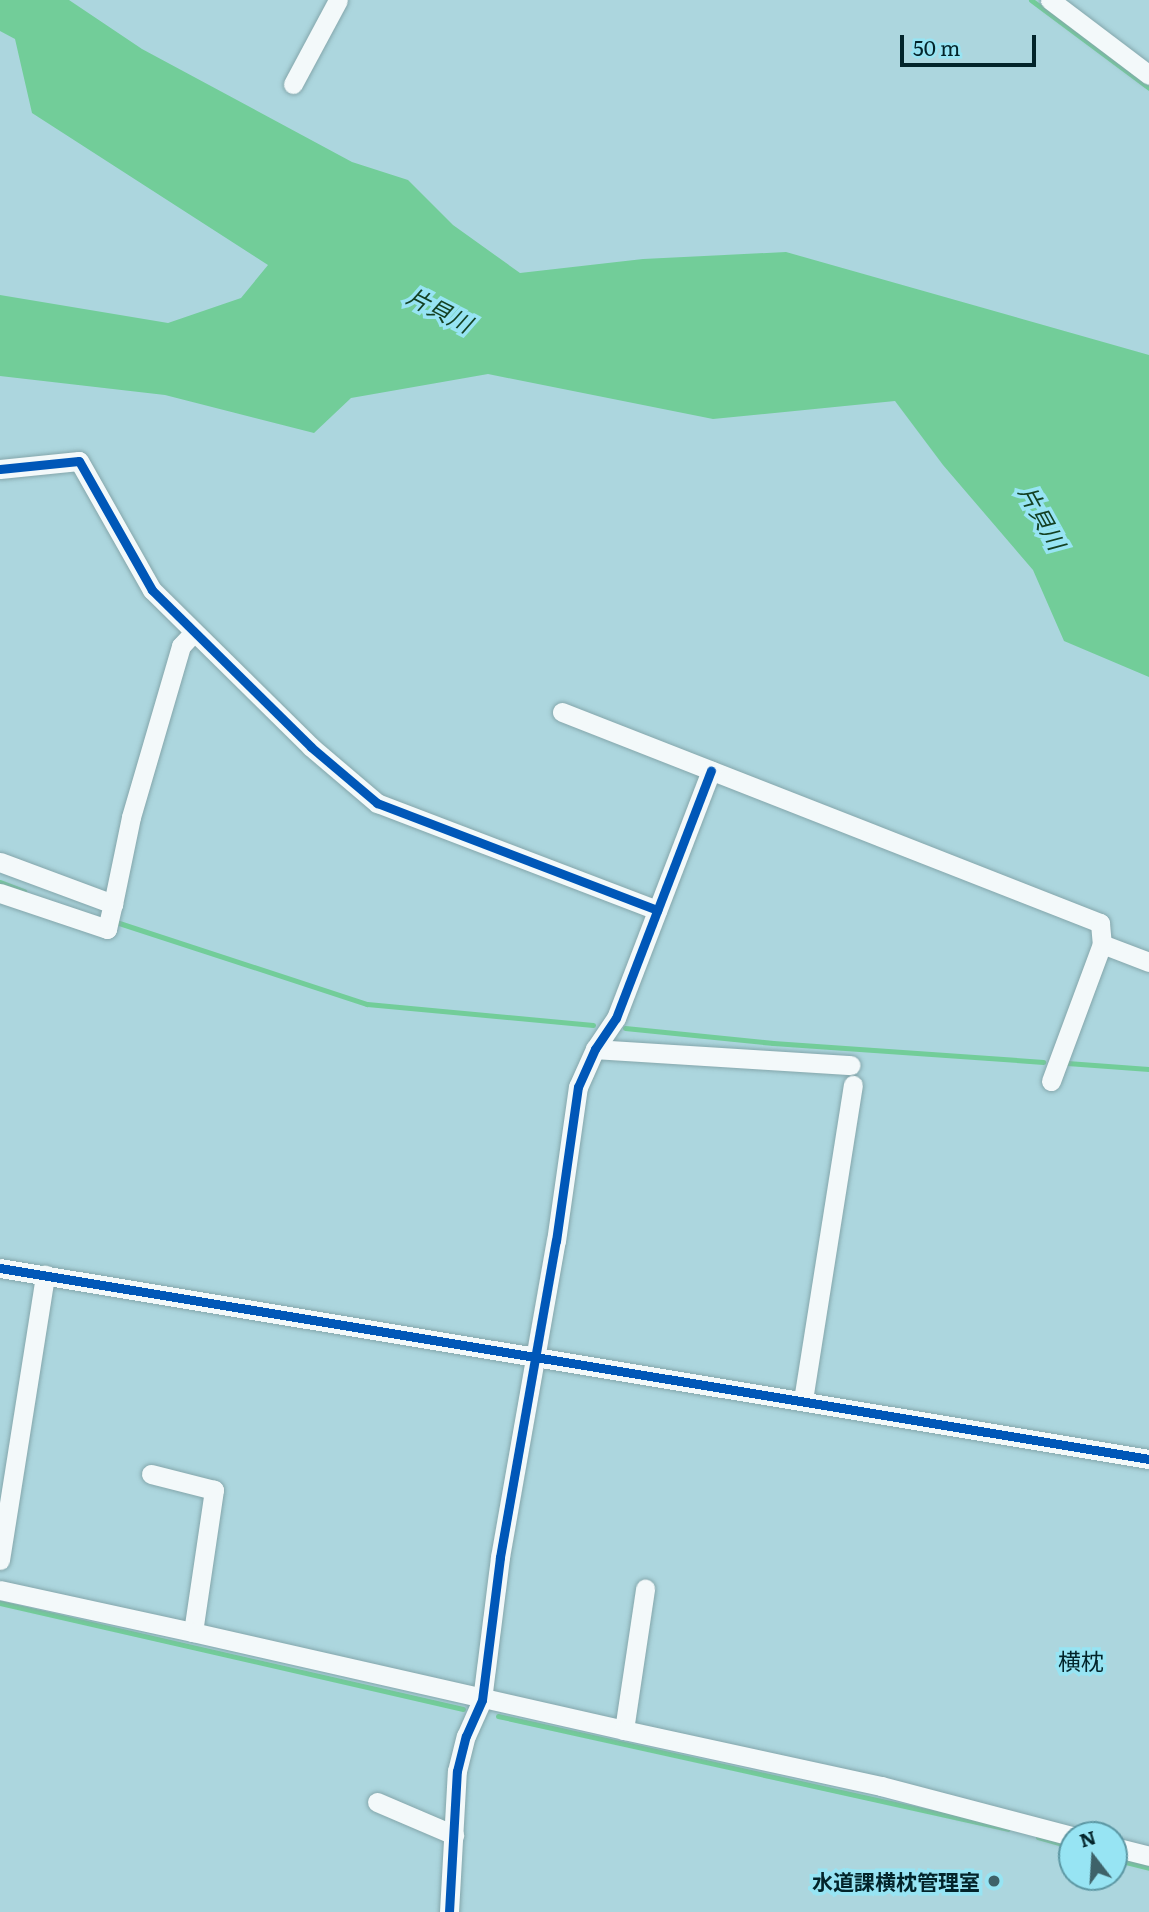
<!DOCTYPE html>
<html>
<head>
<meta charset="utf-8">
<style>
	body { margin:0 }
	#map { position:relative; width:1149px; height:1912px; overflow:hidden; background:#acd6de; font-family:Literata,"Noto Sans JP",serif }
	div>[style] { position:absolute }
	.water>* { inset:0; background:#72cd99 }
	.stream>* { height:5px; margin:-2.5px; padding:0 2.5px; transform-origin:2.5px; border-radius:2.5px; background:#72cd99 }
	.roads { filter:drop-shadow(0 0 2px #84a6ab) drop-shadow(0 0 2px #84a6ab) }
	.minor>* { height:19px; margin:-9.5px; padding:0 9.5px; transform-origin:9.5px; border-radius:9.5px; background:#f3f9fa }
	.cycleway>* { height:9px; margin:-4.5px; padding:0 4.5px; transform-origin:4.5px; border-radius:4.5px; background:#0057b8 }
	.dots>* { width:19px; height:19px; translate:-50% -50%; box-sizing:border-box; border:4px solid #97e4f3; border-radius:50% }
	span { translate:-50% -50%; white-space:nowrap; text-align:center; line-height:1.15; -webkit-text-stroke:7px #97e4f3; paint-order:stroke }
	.poi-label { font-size:21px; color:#03242a; font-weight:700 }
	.right { translate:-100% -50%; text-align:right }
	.water-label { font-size:23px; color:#144123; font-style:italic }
	.neighbourhood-label { font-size:23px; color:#03242a }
	.north { position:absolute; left:1058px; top:1821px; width:70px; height:70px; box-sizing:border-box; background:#97e4f3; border:2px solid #5c97a3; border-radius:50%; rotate:343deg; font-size:19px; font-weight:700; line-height:28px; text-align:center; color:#03242a }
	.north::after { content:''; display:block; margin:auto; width:24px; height:32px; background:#3e6269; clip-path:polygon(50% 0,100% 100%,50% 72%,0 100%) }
	.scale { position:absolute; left:900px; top:35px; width:136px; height:32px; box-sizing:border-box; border:4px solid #03242a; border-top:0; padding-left:9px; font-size:21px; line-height:24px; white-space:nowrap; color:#03242a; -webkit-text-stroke:5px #97e4f3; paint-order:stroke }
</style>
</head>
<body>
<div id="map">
	<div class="water">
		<div style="clip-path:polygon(0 0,69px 0,142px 49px,352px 162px,408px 180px,453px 225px,520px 273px,643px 259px,786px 252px,1149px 355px,1149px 677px,1064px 641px,1033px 570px,943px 465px,895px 401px,713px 419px,488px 374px,351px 398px,314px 433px,165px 395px,0 376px,0 295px,168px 323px,241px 298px,268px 265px,32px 113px,15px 39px,0 31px)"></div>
	</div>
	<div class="stream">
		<div style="left:1031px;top:0;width:147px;rotate:36.7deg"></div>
		<div style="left:0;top:882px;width:26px;rotate:21deg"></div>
		<div style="left:119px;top:923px;width:261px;rotate:18.1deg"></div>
		<div style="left:367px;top:1004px;width:227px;rotate:5.3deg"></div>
		<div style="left:625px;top:1028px;width:149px;rotate:5.8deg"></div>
		<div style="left:773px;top:1043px;width:271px;rotate:4deg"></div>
		<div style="left:1067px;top:1063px;width:82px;rotate:4.2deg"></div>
		<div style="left:0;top:1603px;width:475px;rotate:12.9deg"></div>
		<div style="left:498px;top:1716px;width:522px;rotate:12.49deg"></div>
		<div style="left:1038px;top:1837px;width:35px;rotate:16deg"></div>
		<div style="left:1114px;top:1859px;width:36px;rotate:14deg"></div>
	</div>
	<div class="roads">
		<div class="minor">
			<div style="left:1050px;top:0;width:124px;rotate:37.1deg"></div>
			<div style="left:293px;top:84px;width:95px;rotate:-61.8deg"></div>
			<div style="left:0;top:469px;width:79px;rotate:-5.8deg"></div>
			<div style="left:79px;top:461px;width:148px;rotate:60.5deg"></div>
			<div style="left:152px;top:590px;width:223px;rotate:44.6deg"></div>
			<div style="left:311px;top:747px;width:87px;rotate:40.3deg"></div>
			<div style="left:377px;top:803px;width:300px;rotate:20.9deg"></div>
			<div style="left:562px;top:712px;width:578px;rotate:21.41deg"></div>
			<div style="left:1100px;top:923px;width:21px;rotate:85deg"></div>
			<div style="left:1102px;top:944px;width:50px;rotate:21deg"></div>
			<div style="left:0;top:862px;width:121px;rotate:20.4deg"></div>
			<div style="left:113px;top:904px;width:89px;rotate:-78.3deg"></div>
			<div style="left:131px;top:817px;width:178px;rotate:-73.7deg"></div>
			<div style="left:181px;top:646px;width:19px;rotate:-47deg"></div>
			<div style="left:0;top:893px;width:113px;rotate:18.6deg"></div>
			<div style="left:107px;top:929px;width:26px;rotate:-77deg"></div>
			<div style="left:595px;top:1049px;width:256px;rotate:3.6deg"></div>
			<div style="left:1051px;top:1081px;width:146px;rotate:-69.6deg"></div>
			<div style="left:0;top:1268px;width:1165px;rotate:9.44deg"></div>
			<div style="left:803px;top:1400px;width:319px;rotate:-81deg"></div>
			<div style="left:0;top:1560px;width:289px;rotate:-81deg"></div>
			<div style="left:0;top:1590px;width:198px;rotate:12.3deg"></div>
			<div style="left:193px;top:1632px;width:144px;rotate:-81.6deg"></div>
			<div style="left:214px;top:1490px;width:65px;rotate:-165.7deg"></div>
			<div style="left:193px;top:1632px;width:442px;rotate:12.8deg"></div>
			<div style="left:624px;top:1730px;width:143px;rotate:-81.5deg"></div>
			<div style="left:624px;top:1730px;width:263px;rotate:12.3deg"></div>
			<div style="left:881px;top:1786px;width:197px;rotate:14.7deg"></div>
			<div style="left:377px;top:1802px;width:84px;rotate:23.2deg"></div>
			<div style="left:1114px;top:1847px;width:36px;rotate:14deg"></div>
			<div style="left:449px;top:1912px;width:141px;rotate:-86.8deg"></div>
			<div style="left:457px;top:1771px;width:36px;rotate:-76deg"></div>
			<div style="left:466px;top:1736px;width:39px;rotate:-66deg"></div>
			<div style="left:482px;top:1700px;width:144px;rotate:-82.8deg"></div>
			<div style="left:500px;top:1557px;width:321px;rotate:-80deg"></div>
			<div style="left:556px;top:1241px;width:156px;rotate:-81.9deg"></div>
			<div style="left:578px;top:1087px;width:42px;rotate:-65.9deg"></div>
			<div style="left:595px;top:1049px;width:37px;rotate:-56deg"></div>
			<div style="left:616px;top:1018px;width:265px;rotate:-69deg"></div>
		</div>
	</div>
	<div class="cycleway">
		<div style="left:0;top:469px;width:79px;rotate:-5.8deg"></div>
		<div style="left:79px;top:461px;width:148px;rotate:60.5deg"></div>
		<div style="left:152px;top:590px;width:223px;rotate:44.6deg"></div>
		<div style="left:311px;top:747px;width:87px;rotate:40.3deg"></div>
		<div style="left:377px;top:803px;width:300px;rotate:20.9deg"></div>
		<div style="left:0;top:1268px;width:1165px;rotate:9.44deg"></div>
		<div style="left:449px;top:1912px;width:141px;rotate:-86.8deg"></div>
		<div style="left:457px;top:1771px;width:36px;rotate:-76deg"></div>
		<div style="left:466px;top:1736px;width:39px;rotate:-66deg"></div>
		<div style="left:482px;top:1700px;width:144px;rotate:-82.8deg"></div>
		<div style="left:500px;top:1557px;width:321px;rotate:-80deg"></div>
		<div style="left:556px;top:1241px;width:156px;rotate:-81.9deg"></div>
		<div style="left:578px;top:1087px;width:42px;rotate:-65.9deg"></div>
		<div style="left:595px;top:1049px;width:37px;rotate:-56deg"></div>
		<div style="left:616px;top:1018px;width:265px;rotate:-69deg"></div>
	</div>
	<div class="dots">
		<div style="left:994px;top:1881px;background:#3e6269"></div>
	</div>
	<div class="poi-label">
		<span class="right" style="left:980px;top:1881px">水道課横枕管理室</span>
	</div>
	<div class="water-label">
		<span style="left:440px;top:309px;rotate:27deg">片貝川</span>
		<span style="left:1043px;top:517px;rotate:61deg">片貝川</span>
	</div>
	<div class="neighbourhood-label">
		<span style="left:1081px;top:1660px">横枕</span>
	</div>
	<div class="north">N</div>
	<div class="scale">50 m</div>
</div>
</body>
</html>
